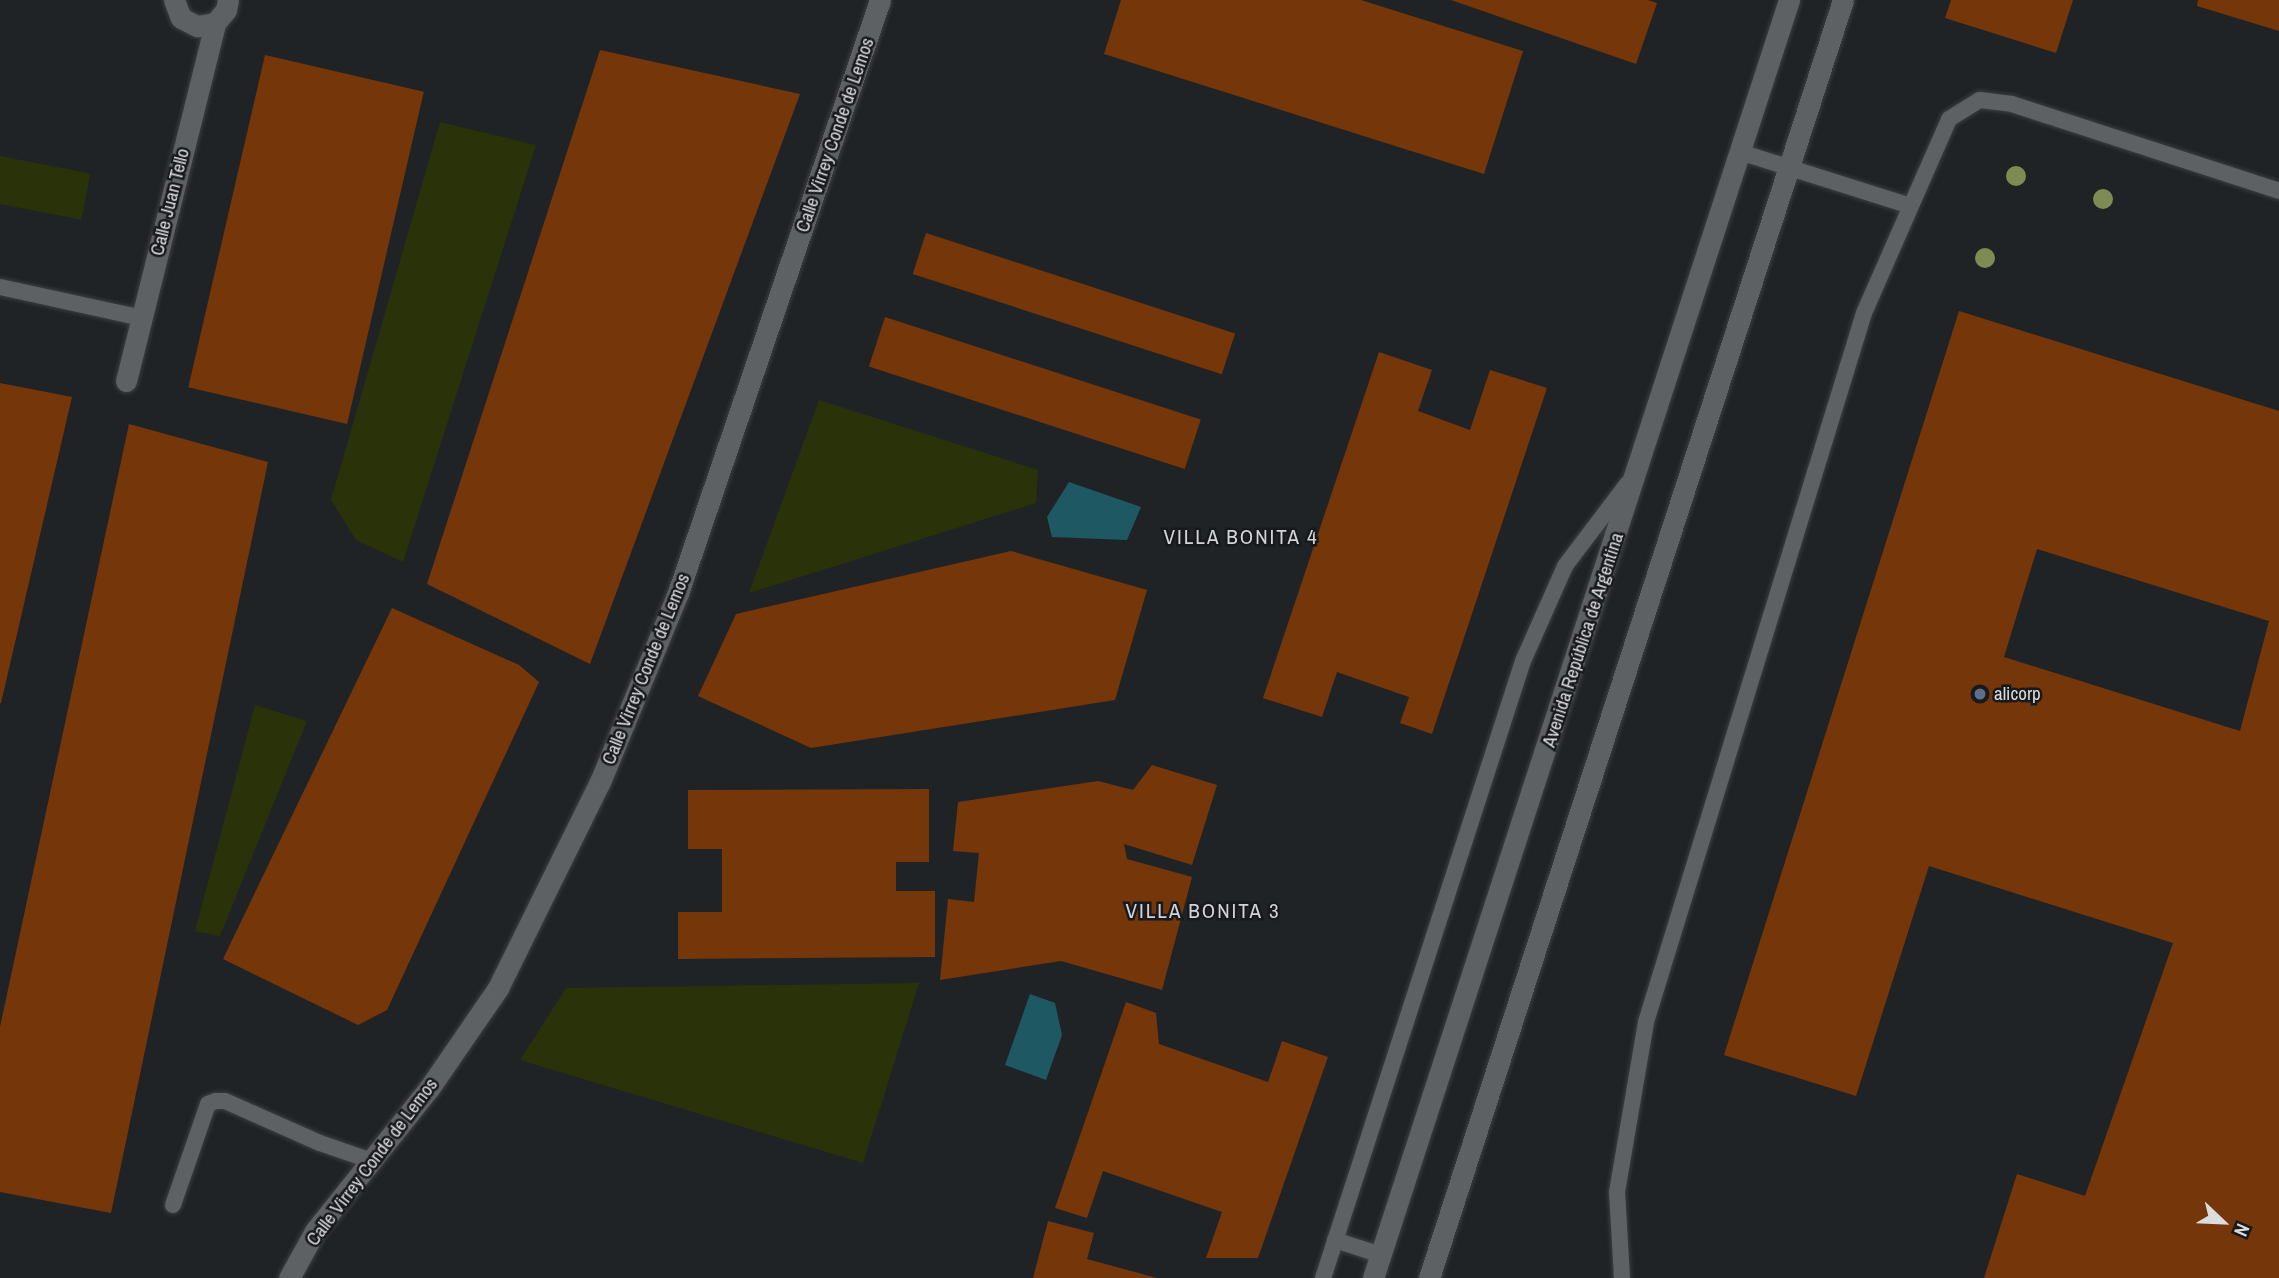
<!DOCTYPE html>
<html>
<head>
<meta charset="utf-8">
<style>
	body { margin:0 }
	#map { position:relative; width:2279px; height:1278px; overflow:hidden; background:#202325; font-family:"Archivo Narrow",sans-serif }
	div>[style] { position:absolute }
	.green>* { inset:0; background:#2a320a; transform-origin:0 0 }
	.water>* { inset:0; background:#1e5963 }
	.building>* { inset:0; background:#753609; transform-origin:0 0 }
	.roads { filter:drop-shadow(0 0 2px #3c3e40) drop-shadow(0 0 2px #3c3e40) }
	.lane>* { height:16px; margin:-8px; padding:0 8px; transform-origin:8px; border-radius:8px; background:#5e6164 }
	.street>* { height:21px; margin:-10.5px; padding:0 10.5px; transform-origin:10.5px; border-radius:10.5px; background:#5e6164 }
	.secondary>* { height:21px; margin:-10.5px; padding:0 10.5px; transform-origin:10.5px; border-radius:10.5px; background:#5e6164 }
	.trees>* { width:20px; height:20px; margin:-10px; border-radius:50%; background:#7e8c54 }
	.dots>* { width:19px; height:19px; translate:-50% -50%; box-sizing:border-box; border:4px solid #17191c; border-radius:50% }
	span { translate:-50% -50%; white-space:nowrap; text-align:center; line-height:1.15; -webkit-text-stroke:5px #17191c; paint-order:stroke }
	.street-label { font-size:19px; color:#dbdcde }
	.poi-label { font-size:19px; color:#dbdcde }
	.left { translate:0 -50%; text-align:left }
	.neighbourhood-label { font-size:21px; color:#d0d3d7; letter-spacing:2px }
	.north { position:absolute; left:2188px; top:1187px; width:70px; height:70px; -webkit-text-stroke:5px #17191c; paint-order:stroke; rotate:113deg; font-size:19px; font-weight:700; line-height:28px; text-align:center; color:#dbdcde }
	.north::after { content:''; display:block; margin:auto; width:24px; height:32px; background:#dbdcde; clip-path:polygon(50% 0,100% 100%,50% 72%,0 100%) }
</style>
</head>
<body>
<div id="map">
	<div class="green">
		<div style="clip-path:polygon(440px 122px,536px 145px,403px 562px,356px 540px,331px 500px)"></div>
		<div style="left:0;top:156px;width:92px;height:47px;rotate:11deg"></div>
		<div style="clip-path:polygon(819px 400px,1038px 470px,1036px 503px,749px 593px)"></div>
		<div style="clip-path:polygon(255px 705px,307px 721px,220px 936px,195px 931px)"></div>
		<div style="clip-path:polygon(919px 983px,863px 1163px,520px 1060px,566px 988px)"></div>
	</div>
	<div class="water">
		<div style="clip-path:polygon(1069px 482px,1141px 507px,1127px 540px,1052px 537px,1047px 517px)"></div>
		<div style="clip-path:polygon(1030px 994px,1055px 1003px,1062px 1035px,1046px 1080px,1005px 1065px)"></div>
	</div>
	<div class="building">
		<div style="clip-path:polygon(1121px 0,1361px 0,1523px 51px,1484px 174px,1104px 54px)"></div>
		<div style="clip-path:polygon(1451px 0,1648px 0,1657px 3px,1636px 64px)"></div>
		<div style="clip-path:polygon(1951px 0,2073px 0,2056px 53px,1945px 18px)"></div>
		<div style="clip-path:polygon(2198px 0,2279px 0,2279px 31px,2197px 6px)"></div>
		<div style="clip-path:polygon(600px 50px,800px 94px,590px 664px,427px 584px)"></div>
		<div style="left:265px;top:55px;width:163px;height:341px;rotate:13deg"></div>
		<div style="left:926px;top:233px;width:325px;height:43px;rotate:18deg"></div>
		<div style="clip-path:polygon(evenodd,1959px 311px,2279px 411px,2279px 1278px,1984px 1278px,2017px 1174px,2085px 1196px,2173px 943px,1929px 866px,1856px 1096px,1724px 1055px,1959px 311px,2037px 549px,2269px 621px,2240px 731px,2004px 657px,2037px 549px)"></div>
		<div style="left:885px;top:317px;width:332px;height:52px;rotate:18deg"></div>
		<div style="clip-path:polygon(1379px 352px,1432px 370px,1418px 411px,1470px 430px,1490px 370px,1547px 388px,1432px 734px,1400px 723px,1409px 697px,1337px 672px,1322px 717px,1263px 698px)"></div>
		<div style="clip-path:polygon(0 383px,72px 397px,1px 703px,0 703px)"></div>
		<div style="clip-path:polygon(129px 424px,268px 462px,111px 1213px,0 1192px,0 1027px)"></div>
		<div style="clip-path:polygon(1011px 551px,1147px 590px,1115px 700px,811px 748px,698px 696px,736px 614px)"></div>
		<div style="clip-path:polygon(392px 608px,519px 665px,539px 682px,387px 1010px,358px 1025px,223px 959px)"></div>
		<div style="clip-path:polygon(1152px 765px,1217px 785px,1192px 865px,1124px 844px,1127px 859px,1192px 877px,1162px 990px,1061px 961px,940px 980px,948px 899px,974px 902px,979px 853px,953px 851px,958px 802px,1098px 781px,1133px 790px)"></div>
		<div style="clip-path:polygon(929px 789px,929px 862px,896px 862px,896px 891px,935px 891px,935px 957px,678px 959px,678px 912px,722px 912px,722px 849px,688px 849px,688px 790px)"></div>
		<div style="clip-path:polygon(1126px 1002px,1156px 1013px,1159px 1044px,1268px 1082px,1282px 1041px,1328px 1057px,1258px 1258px,1206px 1258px,1222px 1212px,1103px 1171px,1087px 1218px,1055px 1208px)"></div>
		<div style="clip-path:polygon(1048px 1221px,1094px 1233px,1087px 1259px,1157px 1278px,1033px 1278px)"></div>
	</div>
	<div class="roads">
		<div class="lane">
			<div style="left:1740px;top:152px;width:178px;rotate:17.6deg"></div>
			<div style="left:0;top:287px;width:145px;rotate:12.3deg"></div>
			<div style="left:173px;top:1205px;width:107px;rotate:-70.9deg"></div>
			<div style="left:208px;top:1104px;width:9px;rotate:-21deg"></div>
			<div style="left:216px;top:1101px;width:9px"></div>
			<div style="left:225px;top:1101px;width:104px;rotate:23.9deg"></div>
			<div style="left:320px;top:1143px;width:52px;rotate:19.1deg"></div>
			<div style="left:1335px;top:1240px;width:48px;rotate:18.1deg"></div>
			<div style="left:1323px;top:1278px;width:649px;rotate:-72.04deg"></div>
			<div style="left:1523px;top:661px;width:104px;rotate:-66.1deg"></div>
			<div style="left:1565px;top:566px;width:104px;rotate:-52.8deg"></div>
			<div style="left:1622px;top:1278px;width:86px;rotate:-93.3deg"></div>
			<div style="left:1617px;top:1192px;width:172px;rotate:-80.3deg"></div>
			<div style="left:1646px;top:1022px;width:742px;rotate:-72.91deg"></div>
			<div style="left:1864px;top:313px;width:212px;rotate:-66.3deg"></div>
			<div style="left:1949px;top:119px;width:36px;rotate:-32deg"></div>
			<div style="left:1980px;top:100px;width:32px;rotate:7deg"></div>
			<div style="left:2012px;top:104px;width:281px;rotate:18deg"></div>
		</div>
		<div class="street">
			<div style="left:174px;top:0;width:19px;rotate:69deg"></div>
			<div style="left:181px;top:18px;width:18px;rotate:27deg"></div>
			<div style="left:197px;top:26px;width:18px;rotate:-9deg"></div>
			<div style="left:215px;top:23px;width:17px;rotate:-50deg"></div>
			<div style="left:226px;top:10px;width:10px;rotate:-79deg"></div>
			<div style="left:126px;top:381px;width:369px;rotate:-76deg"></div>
		</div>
		<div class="secondary">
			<div style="left:289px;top:1278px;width:54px;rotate:-61deg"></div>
			<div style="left:315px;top:1231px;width:184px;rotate:-51.4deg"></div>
			<div style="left:430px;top:1087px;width:120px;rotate:-55.5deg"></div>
			<div style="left:498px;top:988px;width:230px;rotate:-63.7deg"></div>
			<div style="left:600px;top:782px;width:204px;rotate:-67.6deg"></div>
			<div style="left:678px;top:593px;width:626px;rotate:-71.19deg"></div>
			<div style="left:1373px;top:1278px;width:1344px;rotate:-71.97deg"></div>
			<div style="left:1429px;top:1278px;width:1343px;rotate:-72.05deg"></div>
		</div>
	</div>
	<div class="trees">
		<div style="left:2016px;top:176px"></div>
		<div style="left:2103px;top:199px"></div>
		<div style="left:1985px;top:258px"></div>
	</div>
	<div class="dots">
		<div style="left:1980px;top:694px;background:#5c6f8a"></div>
	</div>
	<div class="street-label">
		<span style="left:835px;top:135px;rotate:-71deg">Calle Virrey Conde de Lemos</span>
		<span style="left:170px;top:202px;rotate:-76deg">Calle Juan Tello</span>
		<span style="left:1583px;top:640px;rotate:-72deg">Avenida República de Argentina</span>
		<span style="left:646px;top:669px;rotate:-68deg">Calle Virrey Conde de Lemos</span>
		<span style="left:372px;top:1162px;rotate:-53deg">Calle Virrey Conde de Lemos</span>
	</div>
	<div class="poi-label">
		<span class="left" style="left:1994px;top:694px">alicorp</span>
	</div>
	<div class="neighbourhood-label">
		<span style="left:1241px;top:537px">VILLA BONITA 4</span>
		<span style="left:1203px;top:911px">VILLA BONITA 3</span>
	</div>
	<div class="north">N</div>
</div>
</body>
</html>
